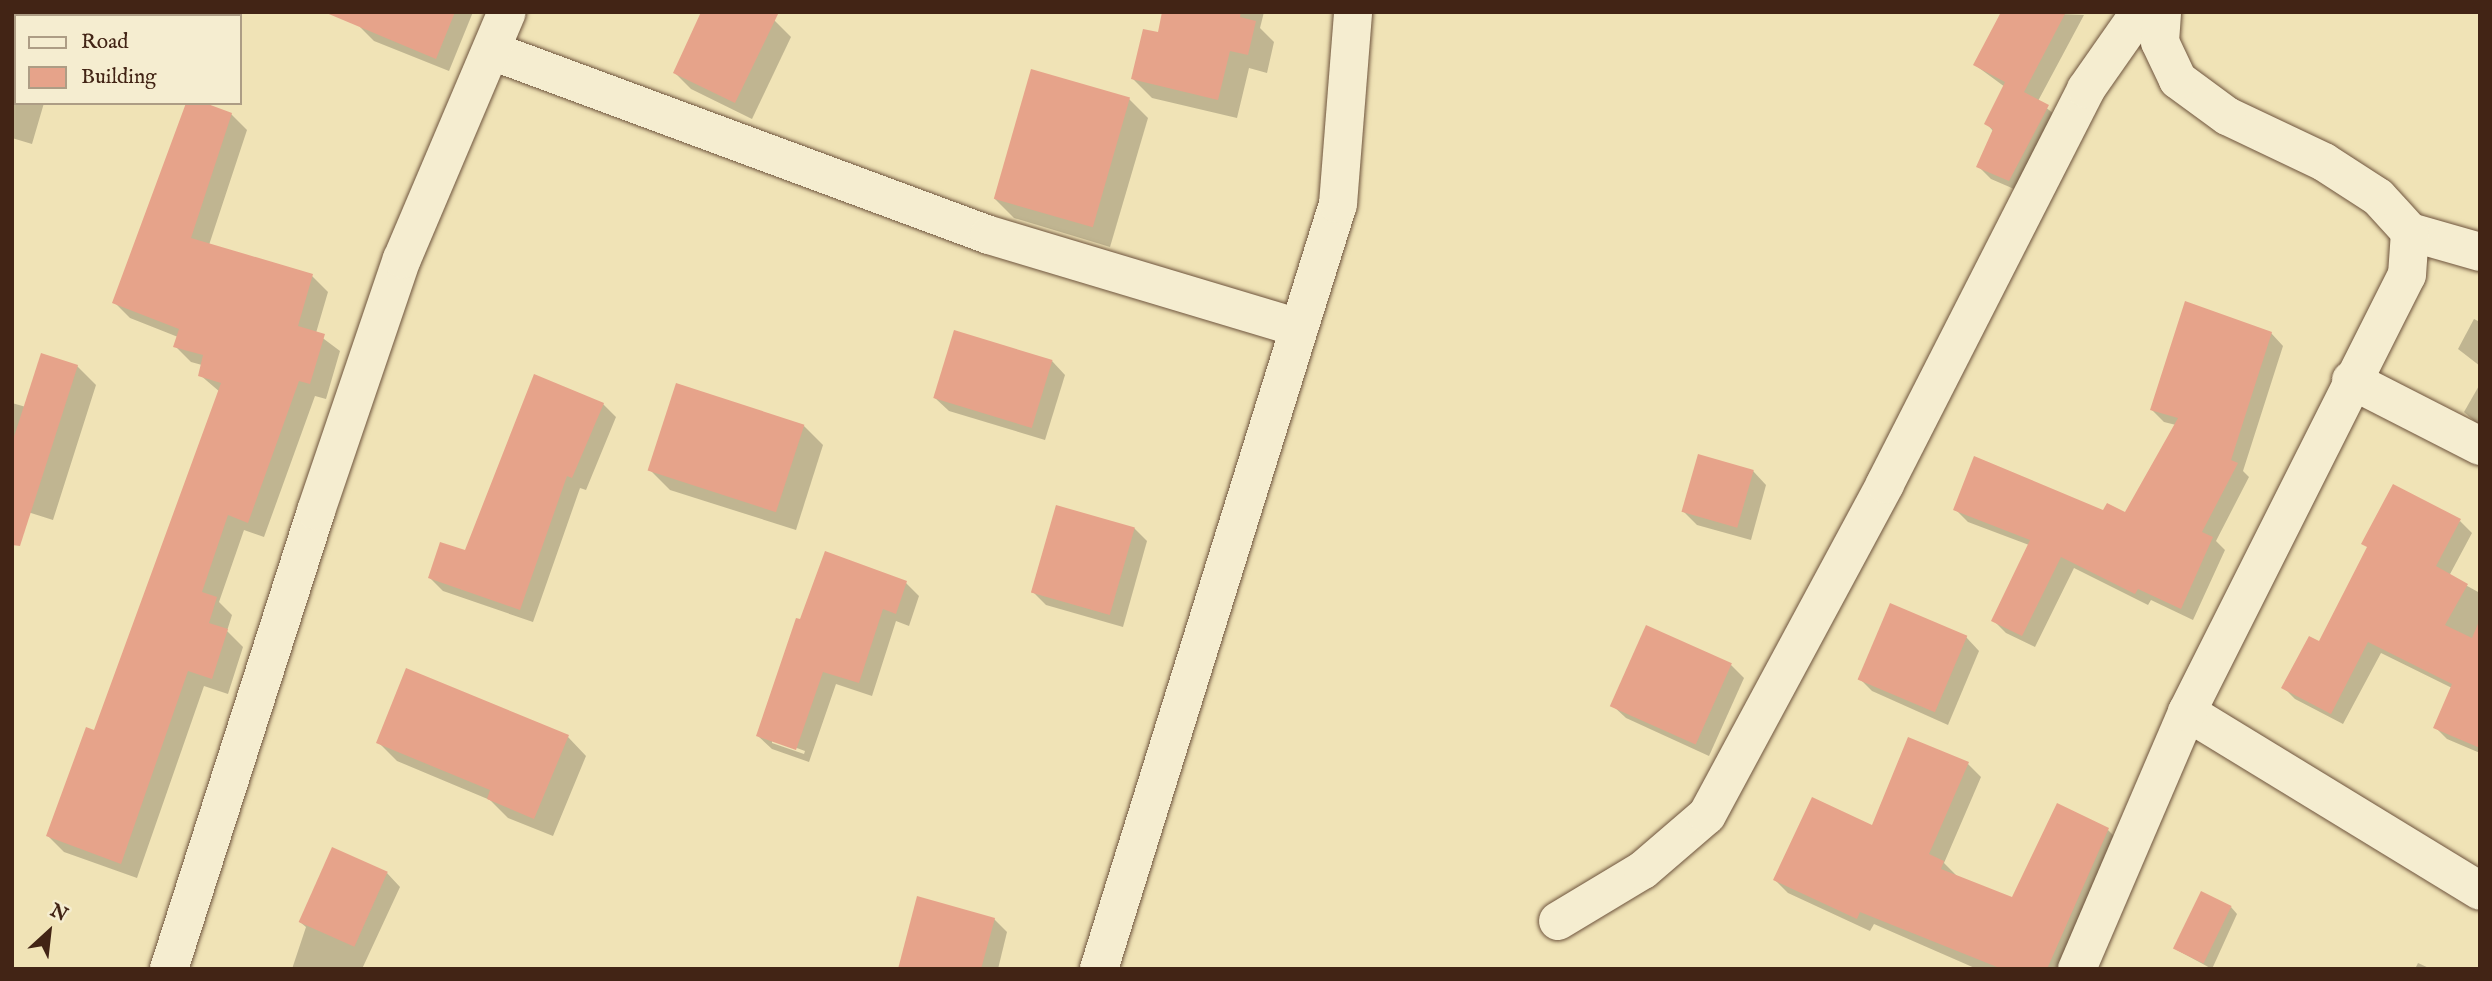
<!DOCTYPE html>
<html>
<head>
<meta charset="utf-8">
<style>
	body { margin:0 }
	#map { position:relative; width:2492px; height:981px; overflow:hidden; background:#f0e3b6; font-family:"IM FELL English",serif }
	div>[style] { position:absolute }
	.shadow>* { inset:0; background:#0003 }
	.building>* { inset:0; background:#e6a38a; transform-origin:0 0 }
	.roads { filter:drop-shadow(0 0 2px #6e543d) drop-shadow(0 0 2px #6e543d) }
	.street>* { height:38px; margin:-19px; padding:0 19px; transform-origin:19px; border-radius:19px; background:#f5edd0 }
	span { translate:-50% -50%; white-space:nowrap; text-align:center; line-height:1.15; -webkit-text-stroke:7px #f5edd0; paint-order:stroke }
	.frame { position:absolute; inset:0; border:14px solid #422415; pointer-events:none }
	.legend { position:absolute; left:14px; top:14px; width:228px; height:91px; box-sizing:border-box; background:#f5edd0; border:2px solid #ad9d85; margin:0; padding:9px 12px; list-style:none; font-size:21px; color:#422415 }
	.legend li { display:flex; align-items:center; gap:14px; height:35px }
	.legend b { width:35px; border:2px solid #ad9d85 }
	.north { position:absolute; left:14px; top:897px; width:70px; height:70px; -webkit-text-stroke:5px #f5edd0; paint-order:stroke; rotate:27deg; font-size:19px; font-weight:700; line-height:28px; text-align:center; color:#422415 }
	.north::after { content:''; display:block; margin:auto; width:24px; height:32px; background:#422415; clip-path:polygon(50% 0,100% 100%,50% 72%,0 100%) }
</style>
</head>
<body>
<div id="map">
	<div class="shadow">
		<div style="clip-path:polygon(366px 12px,473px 12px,449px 71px,374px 41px,360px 27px)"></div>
		<div style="clip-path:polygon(1164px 12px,1264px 12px,1260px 28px,1274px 42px,1267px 73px,1249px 68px,1237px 118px,1152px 98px,1133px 79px,1159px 34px)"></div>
		<div style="clip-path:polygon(2003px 12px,2084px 15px,2038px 101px,2060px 119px,2021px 192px,1991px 179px,1978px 166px,1993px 131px,1986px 123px,2005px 87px,1975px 65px)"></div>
		<div style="clip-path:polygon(774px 20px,791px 37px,752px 119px,691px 89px,675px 73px)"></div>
		<div style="clip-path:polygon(12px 56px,16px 103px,44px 103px,32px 144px,12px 138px)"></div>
		<div style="clip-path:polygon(1129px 99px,1148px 118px,1110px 247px,1014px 218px,995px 199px)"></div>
		<div style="clip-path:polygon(231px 114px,247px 130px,209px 245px,312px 276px,328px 292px,316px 333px,340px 351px,326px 399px,315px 396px,264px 537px,244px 530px,219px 602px,232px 615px,227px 631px,243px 647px,228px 694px,204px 686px,137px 878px,64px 852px,48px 836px,95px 732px,220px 392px,200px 375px,202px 365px,191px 362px,175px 346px,178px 337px,130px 318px,114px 302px)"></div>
		<div style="clip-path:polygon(2474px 319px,2480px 322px,2480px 366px,2458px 349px)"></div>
		<div style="clip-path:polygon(2271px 333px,2283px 346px,2243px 471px,2249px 477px,2216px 541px,2225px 550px,2193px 620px,2151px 600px,2148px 605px,2074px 568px,2035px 647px,2006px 633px,1993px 620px,2029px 545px,1968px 522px,1955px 509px,2126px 515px,2176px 425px,2164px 422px,2152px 410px)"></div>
		<div style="clip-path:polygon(1052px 361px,1065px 375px,1045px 440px,949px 411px,935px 398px)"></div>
		<div style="clip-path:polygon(77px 366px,96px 385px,53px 520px,12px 507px,12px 403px,26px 407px)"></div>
		<div style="clip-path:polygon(2480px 384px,2480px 426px,2464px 412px)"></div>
		<div style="clip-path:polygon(603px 404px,616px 417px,586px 490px,580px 488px,533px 622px,443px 591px,430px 578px,466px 552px)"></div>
		<div style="clip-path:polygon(804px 426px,823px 445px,796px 530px,670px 490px,651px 471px)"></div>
		<div style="clip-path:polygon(1753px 471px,1766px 485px,1751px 540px,1697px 525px,1684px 512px)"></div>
		<div style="clip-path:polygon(2460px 521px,2472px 533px,2449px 576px,2480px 593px,2480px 753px,2447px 739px,2435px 727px,2452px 688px,2381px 653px,2343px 724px,2295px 699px,2283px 687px,2320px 644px)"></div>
		<div style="clip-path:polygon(1134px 528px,1147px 541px,1123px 627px,1046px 605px,1033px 592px)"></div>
		<div style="clip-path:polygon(evenodd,906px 583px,919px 596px,909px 626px,896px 621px,872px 696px,836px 684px,809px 762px,772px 749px,758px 736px,801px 622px,906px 583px,772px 739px,805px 751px,804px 754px,772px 743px,772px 739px)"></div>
		<div style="clip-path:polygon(1966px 637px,1979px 651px,1948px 725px,1872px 691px,1859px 678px)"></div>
		<div style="clip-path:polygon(1731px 665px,1744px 678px,1709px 756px,1626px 718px,1612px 705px)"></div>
		<div style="clip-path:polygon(568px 737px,586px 756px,553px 836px,508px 818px,490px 800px,397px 761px,378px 742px)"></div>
		<div style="clip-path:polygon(1968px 764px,1981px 777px,1944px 863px,1957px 876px,2013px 899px,2108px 830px,2121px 843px,2065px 969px,1977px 969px,1874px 924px,1870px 931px,1788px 893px,1775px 880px,1873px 827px)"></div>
		<div style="clip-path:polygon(387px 873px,400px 887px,362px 969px,292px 969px,306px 927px,300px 922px)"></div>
		<div style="clip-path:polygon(2231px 907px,2237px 914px,2212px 969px,2177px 950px)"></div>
		<div style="clip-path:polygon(994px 919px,1007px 932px,998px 969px,911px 969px)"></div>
		<div style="clip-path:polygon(2418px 963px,2431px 969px,2415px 969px)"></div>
	</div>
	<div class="building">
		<div style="clip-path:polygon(324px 12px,455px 12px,436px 59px)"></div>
		<div style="clip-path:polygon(701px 12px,779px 12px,735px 103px,673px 73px)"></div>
		<div style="clip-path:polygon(1162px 12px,1241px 12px,1240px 17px,1256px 21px,1248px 55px,1230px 51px,1218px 100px,1131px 79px,1143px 29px,1158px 32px)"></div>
		<div style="clip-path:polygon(2001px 12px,2066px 12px,2024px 92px,2049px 105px,2009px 181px,1976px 167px,1993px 129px,1984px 124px,2005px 82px,1973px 65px)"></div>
		<div style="left:1031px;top:69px;width:103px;height:135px;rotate:16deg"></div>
		<div style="clip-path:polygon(186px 103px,205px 103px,232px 113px,191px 238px,313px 274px,298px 326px,325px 334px,310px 384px,299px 381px,248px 523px,228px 515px,202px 592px,217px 597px,209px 623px,228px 629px,212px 679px,188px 671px,121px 864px,46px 836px,86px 727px,94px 730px,221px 383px,198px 376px,203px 355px,173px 347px,179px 329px,112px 303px)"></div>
		<div style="clip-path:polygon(2185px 301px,2272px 332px,2231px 460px,2238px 463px,2202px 532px,2213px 537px,2181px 609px,2138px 589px,2135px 594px,2061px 557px,2022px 636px,1991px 621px,2030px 540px,1953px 510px,1974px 456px,2103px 510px,2107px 503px,2125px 512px,2178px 418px,2150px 410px)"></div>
		<div style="left:954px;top:330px;width:103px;height:71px;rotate:17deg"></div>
		<div style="clip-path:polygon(41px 353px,78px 365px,20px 546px,12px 545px,12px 443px)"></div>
		<div style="clip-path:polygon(534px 374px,604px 403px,572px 478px,567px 476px,520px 610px,428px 578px,440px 542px,465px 550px)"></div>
		<div style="left:676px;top:383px;width:135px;height:92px;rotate:18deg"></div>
		<div style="left:1698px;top:454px;width:58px;height:60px;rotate:16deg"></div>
		<div style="clip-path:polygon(2393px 484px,2461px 519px,2436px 566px,2468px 584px,2445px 625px,2472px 638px,2480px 619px,2480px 748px,2433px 728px,2452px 684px,2368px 642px,2331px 714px,2281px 688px,2309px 636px,2319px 641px,2367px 547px,2361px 544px)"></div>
		<div style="left:1056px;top:505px;width:82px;height:91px;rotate:16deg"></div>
		<div style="clip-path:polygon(825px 551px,907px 581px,896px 614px,883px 609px,859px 683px,823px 672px,796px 750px,756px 736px,796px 618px,800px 619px)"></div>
		<div style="left:1890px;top:603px;width:84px;height:83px;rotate:23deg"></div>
		<div style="left:1646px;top:625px;width:94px;height:89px;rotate:24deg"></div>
		<div style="clip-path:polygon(406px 668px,569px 735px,534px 819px,487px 799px,490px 790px,376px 743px)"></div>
		<div style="clip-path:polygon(1908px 737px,1969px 762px,1929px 854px,1944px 861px,1941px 869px,2012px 897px,2057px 803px,2109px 828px,2047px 969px,2002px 969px,1860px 912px,1857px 919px,1773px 880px,1812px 797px,1872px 825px)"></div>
		<div style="left:332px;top:847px;width:61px;height:82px;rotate:24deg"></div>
		<div style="left:2201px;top:891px;width:34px;height:64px;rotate:26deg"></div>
		<div style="clip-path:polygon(917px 896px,995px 918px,981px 969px,898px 969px)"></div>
	</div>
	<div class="roads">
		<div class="street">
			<div style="left:492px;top:51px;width:530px;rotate:20.32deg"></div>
			<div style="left:989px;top:235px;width:320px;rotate:16.7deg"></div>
			<div style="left:2410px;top:232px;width:73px;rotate:15.9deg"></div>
			<div style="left:2351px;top:380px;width:145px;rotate:27.1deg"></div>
			<div style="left:2187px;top:712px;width:343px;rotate:31.4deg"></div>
			<div style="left:1558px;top:921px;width:99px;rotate:-31deg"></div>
			<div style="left:1643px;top:870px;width:84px;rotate:-40.7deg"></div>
			<div style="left:1707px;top:815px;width:376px;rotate:-61.7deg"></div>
			<div style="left:1885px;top:484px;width:443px;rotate:-63deg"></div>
			<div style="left:2086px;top:89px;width:94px;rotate:-55deg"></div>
			<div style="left:169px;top:969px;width:481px;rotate:-72.2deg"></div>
			<div style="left:316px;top:511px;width:266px;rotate:-71.2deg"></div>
			<div style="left:402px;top:259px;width:268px;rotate:-67deg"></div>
			<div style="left:1099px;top:969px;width:801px;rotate:-72.65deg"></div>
			<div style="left:1338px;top:204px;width:193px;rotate:-85.5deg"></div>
			<div style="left:2077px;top:969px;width:280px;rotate:-66.8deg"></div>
			<div style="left:2187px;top:712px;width:489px;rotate:-63.3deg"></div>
			<div style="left:2407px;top:275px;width:43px;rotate:-86deg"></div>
			<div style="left:2410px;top:232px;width:47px;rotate:-132.4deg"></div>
			<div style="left:2378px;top:197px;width:64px;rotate:-147.1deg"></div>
			<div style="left:2324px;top:162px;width:107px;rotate:-154.6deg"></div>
			<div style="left:2227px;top:116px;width:61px;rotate:-143.7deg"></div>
			<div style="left:2178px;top:80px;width:42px;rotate:-115.3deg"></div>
			<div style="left:2160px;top:42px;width:30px;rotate:-86deg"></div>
		</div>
	</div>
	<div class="frame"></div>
	<ul class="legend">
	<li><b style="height:9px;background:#f5edd0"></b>Road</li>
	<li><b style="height:19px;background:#e6a38a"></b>Building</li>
	</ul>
	<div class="north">N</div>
</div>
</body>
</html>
